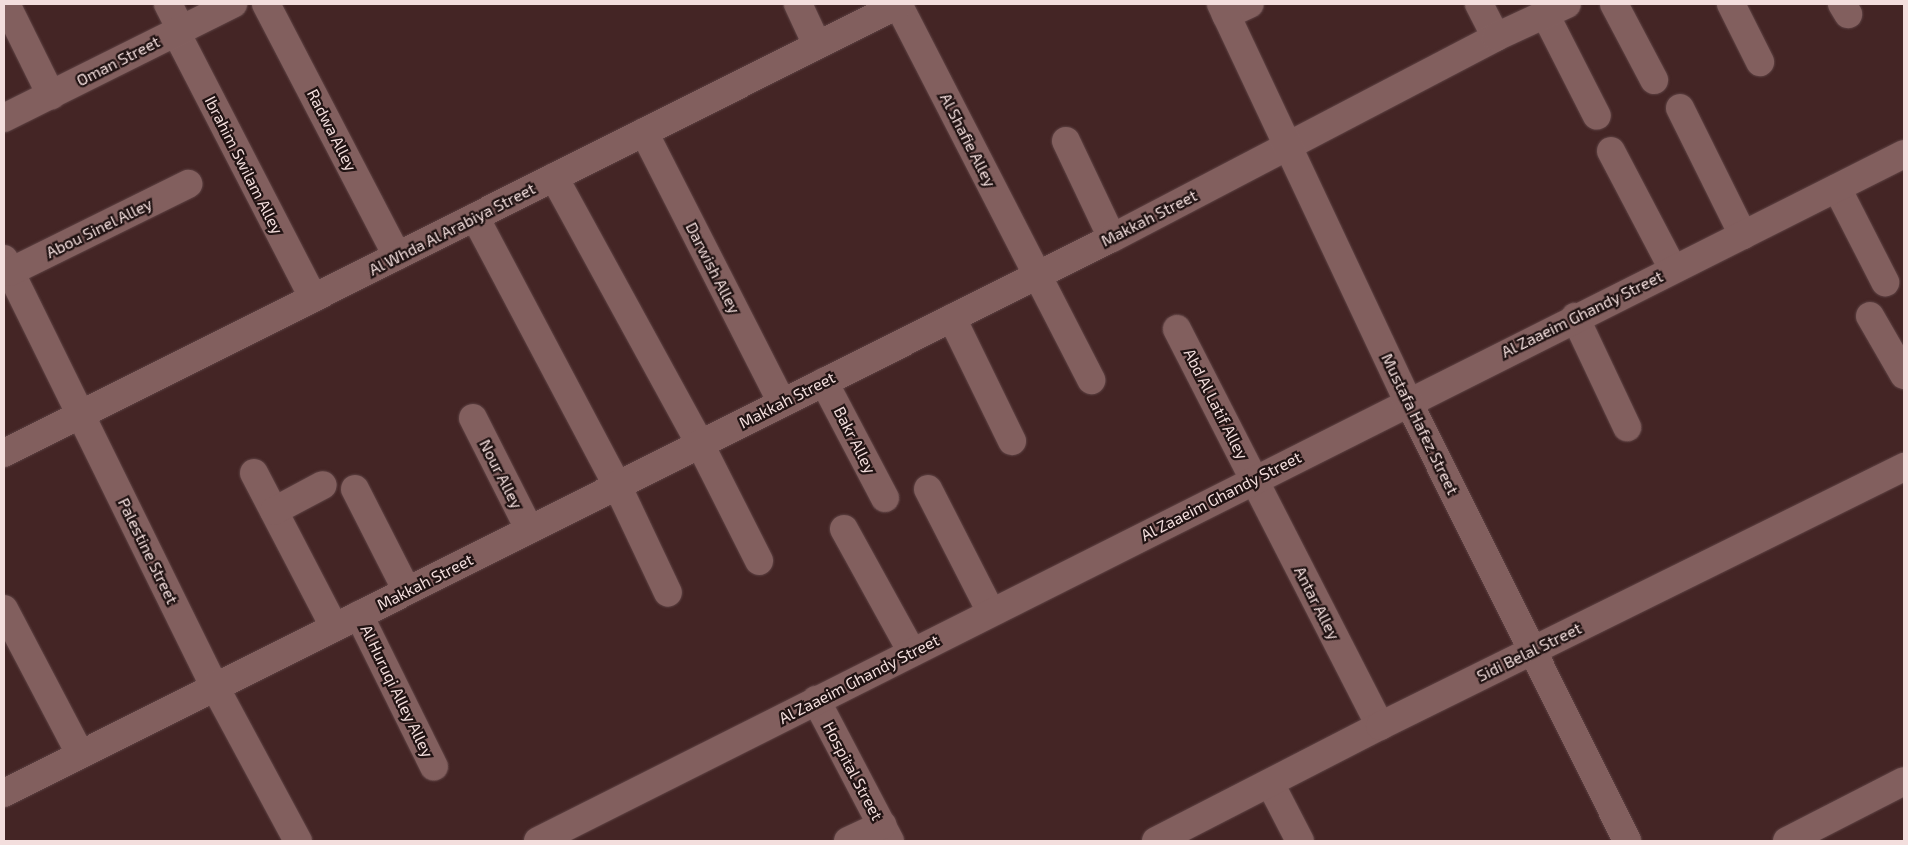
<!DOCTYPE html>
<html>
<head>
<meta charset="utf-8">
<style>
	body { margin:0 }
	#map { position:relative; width:1908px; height:845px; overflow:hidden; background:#442525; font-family:"Exo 2",sans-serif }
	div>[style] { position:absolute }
	.roads { filter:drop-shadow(0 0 1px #5e4344) drop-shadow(0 0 1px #5e4344) }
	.street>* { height:28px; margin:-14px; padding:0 14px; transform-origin:14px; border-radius:14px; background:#825f5e }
	.secondary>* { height:28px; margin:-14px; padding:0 14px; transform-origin:14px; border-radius:14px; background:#825f5e }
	span { translate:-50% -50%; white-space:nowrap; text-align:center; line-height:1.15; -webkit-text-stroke:4.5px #211313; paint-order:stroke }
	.street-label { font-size:16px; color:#f3dedd }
	.frame { position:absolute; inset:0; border:5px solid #f3dedd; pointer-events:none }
</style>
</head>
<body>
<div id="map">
	<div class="roads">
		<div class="street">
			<div style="left:6px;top:4px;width:102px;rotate:63.7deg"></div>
			<div style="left:168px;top:4px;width:29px;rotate:63deg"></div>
			<div style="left:266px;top:4px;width:284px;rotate:62.5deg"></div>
			<div style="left:798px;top:4px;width:45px;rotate:65.1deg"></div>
			<div style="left:898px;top:4px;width:423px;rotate:62.8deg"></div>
			<div style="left:1479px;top:4px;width:37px;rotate:63deg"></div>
			<div style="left:1614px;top:4px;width:86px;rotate:62.2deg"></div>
			<div style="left:1731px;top:4px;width:65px;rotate:63.4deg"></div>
			<div style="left:1842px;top:4px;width:12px;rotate:59deg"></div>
			<div style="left:1545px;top:14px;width:114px;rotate:63deg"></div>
			<div style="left:1226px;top:15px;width:26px;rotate:-25deg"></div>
			<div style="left:176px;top:32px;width:299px;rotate:62.7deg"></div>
			<div style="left:1680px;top:108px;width:142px;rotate:63.6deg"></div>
			<div style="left:4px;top:118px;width:256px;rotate:-26.5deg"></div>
			<div style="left:644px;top:132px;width:304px;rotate:63deg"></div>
			<div style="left:1066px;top:141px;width:107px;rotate:64.6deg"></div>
			<div style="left:1611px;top:151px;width:133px;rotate:62.3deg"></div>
			<div style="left:554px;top:177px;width:304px;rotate:61.3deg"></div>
			<div style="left:700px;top:444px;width:131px;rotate:63.2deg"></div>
			<div style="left:1837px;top:188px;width:106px;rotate:62.9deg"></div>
			<div style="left:475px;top:217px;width:303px;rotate:62.1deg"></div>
			<div style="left:617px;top:485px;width:119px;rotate:64.7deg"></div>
			<div style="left:4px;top:259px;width:477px;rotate:63.8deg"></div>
			<div style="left:215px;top:687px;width:175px;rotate:61.7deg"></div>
			<div style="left:10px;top:272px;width:199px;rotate:-26.3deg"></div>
			<div style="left:1870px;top:316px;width:68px;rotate:60deg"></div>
			<div style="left:1575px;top:317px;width:122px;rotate:64.7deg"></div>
			<div style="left:952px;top:318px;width:137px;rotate:64deg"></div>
			<div style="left:1177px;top:329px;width:446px;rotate:62.9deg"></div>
			<div style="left:824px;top:382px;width:131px;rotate:62.3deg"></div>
			<div style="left:473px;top:418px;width:124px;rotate:63.2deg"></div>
			<div style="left:4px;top:453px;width:1002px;rotate:-26.62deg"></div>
			<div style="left:254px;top:473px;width:174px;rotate:62.5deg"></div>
			<div style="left:355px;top:489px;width:114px;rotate:63deg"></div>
			<div style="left:928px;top:489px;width:138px;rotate:62.9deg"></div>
			<div style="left:274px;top:511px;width:55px;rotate:-28deg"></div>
			<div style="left:844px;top:529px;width:141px;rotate:61.1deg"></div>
			<div style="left:4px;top:609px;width:164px;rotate:62.3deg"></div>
			<div style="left:359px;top:615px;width:169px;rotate:63.7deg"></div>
			<div style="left:816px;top:700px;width:159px;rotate:62.3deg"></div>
			<div style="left:1270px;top:783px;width:65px;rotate:62.7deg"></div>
			<div style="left:4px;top:793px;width:1239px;rotate:-26.61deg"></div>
			<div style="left:1112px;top:238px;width:433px;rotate:-27.6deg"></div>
			<div style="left:1496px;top:37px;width:78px;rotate:-24.9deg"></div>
			<div style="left:538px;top:841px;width:1529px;rotate:-26.7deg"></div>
			<div style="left:848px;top:841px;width:38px;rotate:-25deg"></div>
			<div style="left:1156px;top:841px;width:252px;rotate:-27.2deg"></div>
			<div style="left:1380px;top:726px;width:585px;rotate:-26.3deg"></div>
			<div style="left:1787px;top:841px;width:131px;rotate:-27.1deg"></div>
		</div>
		<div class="secondary">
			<div style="left:1221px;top:4px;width:439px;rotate:64.8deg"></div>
			<div style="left:1408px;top:401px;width:491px;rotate:63.5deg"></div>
		</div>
	</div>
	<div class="street-label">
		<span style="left:118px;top:61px;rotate:-27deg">Oman Street</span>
		<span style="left:332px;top:130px;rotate:63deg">Radwa Alley</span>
		<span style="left:968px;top:140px;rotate:63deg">Al Shafie Alley</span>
		<span style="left:244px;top:165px;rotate:63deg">Ibrahim Swilam Alley</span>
		<span style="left:1149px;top:218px;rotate:-27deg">Makkah Street</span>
		<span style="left:99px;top:228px;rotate:-26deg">Abou Sinel Alley</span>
		<span style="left:452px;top:229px;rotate:-27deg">Al Whda Al Arabiya Street</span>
		<span style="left:713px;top:268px;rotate:63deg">Darwish Alley</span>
		<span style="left:1582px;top:314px;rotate:-26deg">Al Zaaeim Ghandy Street</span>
		<span style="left:787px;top:400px;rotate:-27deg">Makkah Street</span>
		<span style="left:1216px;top:404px;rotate:63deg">Abd Al Latif Alley</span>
		<span style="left:1420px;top:424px;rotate:64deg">Mustafa Hafez Street</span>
		<span style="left:855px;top:440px;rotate:63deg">Bakr Alley</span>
		<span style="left:501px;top:474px;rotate:63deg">Nour Alley</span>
		<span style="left:1221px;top:496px;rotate:-27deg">Al Zaaeim Ghandy Street</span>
		<span style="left:148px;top:551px;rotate:64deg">Palestine Street</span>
		<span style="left:425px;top:582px;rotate:-27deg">Makkah Street</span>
		<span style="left:1317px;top:603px;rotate:63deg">Antar Alley</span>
		<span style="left:1529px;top:652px;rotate:-26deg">Sidi Belal Street</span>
		<span style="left:859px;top:679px;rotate:-27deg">Al Zaaeim Ghandy Street</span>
		<span style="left:397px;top:691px;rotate:64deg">Al Huruqi Alley Alley</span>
		<span style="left:853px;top:771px;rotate:62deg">Hospital Street</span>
	</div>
	<div class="frame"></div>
</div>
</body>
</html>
